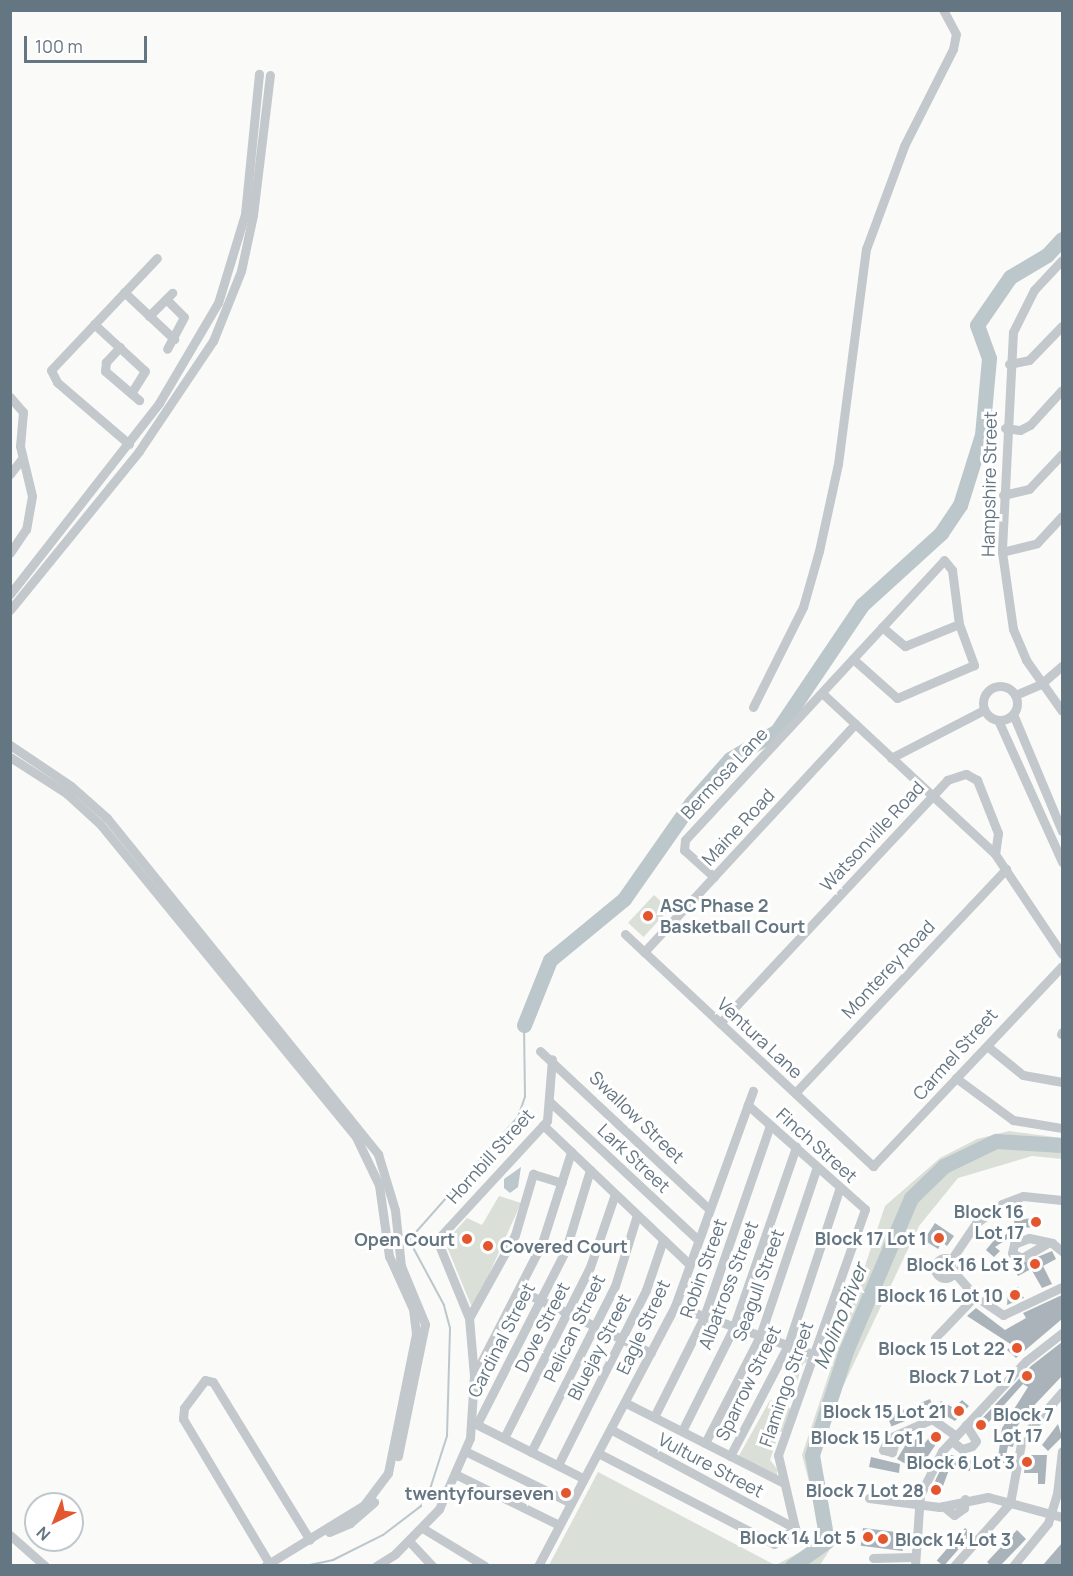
<!DOCTYPE html>
<html>
<head>
<meta charset="utf-8">
<style>
	body { margin:0 }
	#map { position:relative; width:1073px; height:1576px; overflow:hidden; background:#fafaf8; font-family:Manrope,sans-serif }
	div>[style] { position:absolute }
	.green>* { inset:0; background:#dadfd7; transform-origin:0 0 }
	.water>* { inset:0; background:#bbc7cb }
	.stream>* { height:2px; margin:-1px; padding:0 1px; transform-origin:1px; border-radius:1px; background:#bbc7cb }
	.river>* { height:15px; margin:-7.5px; padding:0 7.5px; transform-origin:7.5px; border-radius:7.5px; background:#bbc7cb }
	.building>* { inset:0; background:#aab3b9; transform-origin:0 0 }
	.street>* { height:9px; margin:-4.5px; padding:0 4.5px; transform-origin:4.5px; border-radius:4.5px; background:#c3c8cc }
	.street>.ring { margin:-4.5px; padding:0; box-sizing:content-box; background:none; border:9px solid #c3c8cc; border-radius:50% }
	.dots>* { width:16px; height:16px; translate:-50% -50%; box-sizing:border-box; border:3px solid #fff; border-radius:50% }
	span { translate:-50% -50%; white-space:nowrap; text-align:center; line-height:1.15; -webkit-text-stroke:6px #fff; paint-order:stroke }
	.street-label { font-size:18px; color:#657683 }
	.poi-label { font-size:18px; color:#657683; font-weight:700 }
	.left { translate:0 -50%; text-align:left }
	.right { translate:-100% -50%; text-align:right }
	.water-label { font-size:20px; color:#60757c; font-style:italic }
	.frame { position:absolute; inset:0; border:12px solid #657683; pointer-events:none }
	.north { position:absolute; left:24px; top:1492px; width:60px; height:60px; box-sizing:border-box; background:#fff; border:2px solid #c1c8cd; border-radius:50%; rotate:223deg; font-size:16px; font-weight:700; line-height:24px; text-align:center; color:#657683 }
	.north::after { content:''; display:block; margin:auto; width:21px; height:27px; background:#e4572e; clip-path:polygon(50% 0,100% 100%,50% 72%,0 100%) }
	.scale { position:absolute; left:24px; top:36px; width:123px; height:27px; box-sizing:border-box; border:3px solid #657683; border-top:0; padding-left:8px; font-size:18px; line-height:21px; white-space:nowrap; color:#657683; -webkit-text-stroke:4px #fff; paint-order:stroke }
</style>
</head>
<body>
<div id="map">
	<div class="green">
		<div style="left:654px;top:895px;width:21px;height:38px;rotate:43deg"></div>
		<div style="clip-path:polygon(1009px 1131px,1062px 1138px,1062px 1159px,1032px 1156px,958px 1178px,919px 1226px,828px 1418px,816px 1463px,831px 1522px,829px 1551px,820px 1565px,776px 1565px,824px 1539px,802px 1455px,885px 1206px,940px 1158px,977px 1139px)"></div>
		<div style="clip-path:polygon(499px 1196px,521px 1203px,473px 1310px,445px 1242px,467px 1218px,482px 1225px)"></div>
		<div style="clip-path:polygon(793px 1353px,811px 1360px,803px 1364px,788px 1407px,793px 1410px,785px 1434px,780px 1431px,770px 1460px,777px 1469px,777px 1480px,736px 1461px,770px 1400px,774px 1402px,795px 1361px)"></div>
		<div style="clip-path:polygon(598px 1472px,775px 1565px,549px 1565px)"></div>
	</div>
	<div class="water">
		<div style="clip-path:polygon(521px 1167px,518px 1187px,510px 1193px,504px 1188px,504px 1179px)"></div>
	</div>
	<div class="stream">
		<div style="left:305px;top:1566px;width:29px;rotate:-12deg"></div>
		<div style="left:333px;top:1560px;width:56px;rotate:-26.6deg"></div>
		<div style="left:383px;top:1535px;width:48px;rotate:-37.3deg"></div>
		<div style="left:421px;top:1506px;width:22px;rotate:-63deg"></div>
		<div style="left:431px;top:1486px;width:52px;rotate:-72.3deg"></div>
		<div style="left:447px;top:1436px;width:108px;rotate:-88.4deg"></div>
		<div style="left:450px;top:1328px;width:24px;rotate:-105deg"></div>
		<div style="left:444px;top:1305px;width:74px;rotate:-118.3deg"></div>
		<div style="left:409px;top:1240px;width:164px;rotate:-48.5deg"></div>
		<div style="left:518px;top:1117px;width:21px;rotate:-71deg"></div>
		<div style="left:525px;top:1097px;width:72px;rotate:-90.8deg"></div>
	</div>
	<div class="river">
		<div style="left:524px;top:1025px;width:70px;rotate:-68.2deg"></div>
		<div style="left:550px;top:960px;width:96px;rotate:-39.5deg"></div>
		<div style="left:624px;top:899px;width:118px;rotate:-55deg"></div>
		<div style="left:692px;top:802px;width:57px;rotate:-48.5deg"></div>
		<div style="left:730px;top:759px;width:55px;rotate:-30.8deg"></div>
		<div style="left:777px;top:731px;width:152px;rotate:-56deg"></div>
		<div style="left:862px;top:605px;width:107px;rotate:-42.3deg"></div>
		<div style="left:941px;top:533px;width:34px;rotate:-56deg"></div>
		<div style="left:960px;top:505px;width:73px;rotate:-72.6deg"></div>
		<div style="left:982px;top:435px;width:77px;rotate:-84.8deg"></div>
		<div style="left:989px;top:358px;width:35px;rotate:-110deg"></div>
		<div style="left:977px;top:325px;width:58px;rotate:-55.5deg"></div>
		<div style="left:1010px;top:277px;width:43px;rotate:-30.7deg"></div>
		<div style="left:1047px;top:255px;width:22px;rotate:-47deg"></div>
		<div style="left:792px;top:1566px;width:43px;rotate:-35.5deg"></div>
		<div style="left:827px;top:1541px;width:87px;rotate:-99.9deg"></div>
		<div style="left:812px;top:1455px;width:109px;rotate:-71.9deg"></div>
		<div style="left:846px;top:1351px;width:166px;rotate:-67deg"></div>
		<div style="left:911px;top:1198px;width:46px;rotate:-44.1deg"></div>
		<div style="left:944px;top:1166px;width:58px;rotate:-25.7deg"></div>
		<div style="left:996px;top:1141px;width:66px;rotate:3.5deg"></div>
	</div>
	<div class="building">
		<div style="clip-path:polygon(1031px 1218px,1041px 1218px,1040px 1229px,1015px 1226px,1014px 1221px)"></div>
		<div style="clip-path:polygon(935px 1223px,954px 1236px,947px 1246px,942px 1242px,938px 1249px,924px 1240px)"></div>
		<div style="clip-path:polygon(1004px 1228px,1010px 1237px,995px 1247px,1000px 1251px,994px 1257px,986px 1250px)"></div>
		<div style="clip-path:polygon(1052px 1251px,1056px 1259px,1043px 1266px,1052px 1284px,1042px 1288px,1031px 1269px,1018px 1276px,1013px 1267px)"></div>
		<div style="clip-path:polygon(1018px 1287px,1024px 1298px,1007px 1305px,1008px 1292px)"></div>
		<div style="clip-path:polygon(1062px 1295px,1062px 1319px,1016px 1358px,1007px 1350px,1012px 1345px,967px 1316px,976px 1308px,1005px 1330px,1026px 1318px,1023px 1313px)"></div>
		<div style="clip-path:polygon(1062px 1342px,1062px 1376px,1025px 1415px,1008px 1440px,1014px 1442px,1013px 1447px,1008px 1446px,1004px 1465px,997px 1465px,1002px 1428px,1028px 1387px,1023px 1384px,979px 1433px,975px 1426px,1031px 1366px)"></div>
		<div style="left:930px;top:1399px;width:11px;height:46px;rotate:68deg"></div>
		<div style="clip-path:polygon(962px 1400px,969px 1406px,955px 1421px,936px 1410px,941px 1401px,954px 1408px)"></div>
		<div style="clip-path:polygon(1058px 1424px,1062px 1437px,1048px 1451px,1042px 1445px)"></div>
		<div style="clip-path:polygon(935px 1430px,942px 1435px,918px 1471px,897px 1459px,911px 1436px,925px 1443px)"></div>
		<div style="clip-path:polygon(948px 1454px,971px 1461px,970px 1471px,950px 1467px,943px 1486px,935px 1481px)"></div>
		<div style="clip-path:polygon(1026px 1455px,1047px 1455px,1045px 1484px,1038px 1484px,1038px 1473px,1024px 1473px)"></div>
		<div style="clip-path:polygon(871px 1457px,900px 1464px,899px 1473px,869px 1467px)"></div>
		<div style="left:863px;top:1528px;width:42px;height:18px;rotate:7deg"></div>
		<div style="left:965px;top:1528px;width:9px;height:43px;rotate:41deg"></div>
		<div style="clip-path:polygon(1017px 1530px,1026px 1539px,1000px 1566px,991px 1566px,987px 1562px)"></div>
		<div style="clip-path:polygon(1062px 1543px,1062px 1566px,1042px 1566px)"></div>
	</div>
	<div class="street">
		<div style="left:1062px;top:260px;width:41px;rotate:133deg"></div>
		<div style="left:1034px;top:290px;width:47px;rotate:116.6deg"></div>
		<div style="left:1013px;top:332px;width:220px;rotate:92.9deg"></div>
		<div style="left:1002px;top:552px;width:78px;rotate:81.9deg"></div>
		<div style="left:1013px;top:629px;width:34px;rotate:67deg"></div>
		<div style="left:1026px;top:660px;width:62px;rotate:54.8deg"></div>
		<div style="left:124px;top:292px;width:69px;rotate:43.2deg"></div>
		<div style="left:166px;top:299px;width:25px;rotate:45deg"></div>
		<div style="left:184px;top:317px;width:36px;rotate:118deg"></div>
		<div style="left:149px;top:316px;width:33px;rotate:-45deg"></div>
		<div style="left:94px;top:324px;width:69px;rotate:42.7deg"></div>
		<div style="left:145px;top:371px;width:26px;rotate:122deg"></div>
		<div style="left:120px;top:347px;width:21px;rotate:133deg"></div>
		<div style="left:106px;top:362px;width:9px;rotate:96deg"></div>
		<div style="left:105px;top:371px;width:45px;rotate:40.5deg"></div>
		<div style="left:1009px;top:364px;width:20px;rotate:-11deg"></div>
		<div style="left:1029px;top:360px;width:47px;rotate:-45.9deg"></div>
		<div style="left:10px;top:397px;width:20px;rotate:49deg"></div>
		<div style="left:23px;top:412px;width:34px;rotate:95deg"></div>
		<div style="left:20px;top:446px;width:51px;rotate:76.5deg"></div>
		<div style="left:32px;top:496px;width:34px;rotate:100deg"></div>
		<div style="left:26px;top:529px;width:29px;rotate:124deg"></div>
		<div style="left:1005px;top:428px;width:15px;rotate:8deg"></div>
		<div style="left:1020px;top:430px;width:11px;rotate:-27deg"></div>
		<div style="left:1030px;top:425px;width:47px;rotate:-47.6deg"></div>
		<div style="left:129px;top:444px;width:95px;rotate:-139.3deg"></div>
		<div style="left:57px;top:382px;width:13px;rotate:-117deg"></div>
		<div style="left:51px;top:370px;width:154px;rotate:-46.6deg"></div>
		<div style="left:10px;top:474px;width:18px;rotate:-52deg"></div>
		<div style="left:1003px;top:495px;width:27px;rotate:-13deg"></div>
		<div style="left:1029px;top:489px;width:48px;rotate:-46.7deg"></div>
		<div style="left:1002px;top:552px;width:36px;rotate:-14deg"></div>
		<div style="left:1037px;top:543px;width:37px;rotate:-47deg"></div>
		<div style="left:10px;top:594px;width:242px;rotate:-52deg"></div>
		<div style="left:159px;top:403px;width:116px;rotate:-59.5deg"></div>
		<div style="left:218px;top:303px;width:93px;rotate:-73.1deg"></div>
		<div style="left:245px;top:214px;width:141px;rotate:-84.3deg"></div>
		<div style="left:10px;top:610px;width:205px;rotate:-50.9deg"></div>
		<div style="left:139px;top:451px;width:133px;rotate:-56.1deg"></div>
		<div style="left:213px;top:341px;width:75px;rotate:-68.2deg"></div>
		<div style="left:241px;top:271px;width:57px;rotate:-77.9deg"></div>
		<div style="left:253px;top:215px;width:141px;rotate:-83.1deg"></div>
		<div style="left:882px;top:627px;width:30px;rotate:40deg"></div>
		<div style="left:905px;top:646px;width:58px;rotate:-22.2deg"></div>
		<div class="ring" style="left:983px;top:686px;width:25px;height:25px"></div>
		<div style="left:822px;top:693px;width:236px;rotate:42.9deg"></div>
		<div style="left:995px;top:854px;width:120px;rotate:56.2deg"></div>
		<div style="left:1015px;top:695px;width:28px;rotate:-23deg"></div>
		<div style="left:1041px;top:684px;width:28px;rotate:-41deg"></div>
		<div style="left:753px;top:707px;width:112px;rotate:-63.4deg"></div>
		<div style="left:803px;top:607px;width:58px;rotate:-74.1deg"></div>
		<div style="left:819px;top:551px;width:89px;rotate:-77.7deg"></div>
		<div style="left:838px;top:464px;width:217px;rotate:-82.6deg"></div>
		<div style="left:866px;top:249px;width:110px;rotate:-69.7deg"></div>
		<div style="left:904px;top:146px;width:109px;rotate:-63.2deg"></div>
		<div style="left:953px;top:49px;width:15px;rotate:-79deg"></div>
		<div style="left:956px;top:34px;width:27px;rotate:-118deg"></div>
		<div style="left:1013px;top:714px;width:127px;rotate:67.3deg"></div>
		<div style="left:998px;top:720px;width:156px;rotate:65.7deg"></div>
		<div style="left:10px;top:745px;width:73px;rotate:33.9deg"></div>
		<div style="left:71px;top:786px;width:48px;rotate:41.6deg"></div>
		<div style="left:107px;top:818px;width:432px;rotate:51.1deg"></div>
		<div style="left:378px;top:1154px;width:59px;rotate:73.1deg"></div>
		<div style="left:395px;top:1210px;width:56px;rotate:83.9deg"></div>
		<div style="left:401px;top:1266px;width:63px;rotate:67.5deg"></div>
		<div style="left:425px;top:1324px;width:135px;rotate:101.6deg"></div>
		<div style="left:10px;top:757px;width:67px;rotate:32.7deg"></div>
		<div style="left:66px;top:793px;width:46px;rotate:42.4deg"></div>
		<div style="left:100px;top:824px;width:404px;rotate:50.7deg"></div>
		<div style="left:356px;top:1137px;width:53px;rotate:64.4deg"></div>
		<div style="left:379px;top:1185px;width:72px;rotate:82deg"></div>
		<div style="left:389px;top:1256px;width:58px;rotate:65.6deg"></div>
		<div style="left:413px;top:1309px;width:25px;rotate:83deg"></div>
		<div style="left:416px;top:1334px;width:142px;rotate:101.4deg"></div>
		<div style="left:388px;top:1473px;width:40px;rotate:127deg"></div>
		<div style="left:364px;top:1505px;width:116px;rotate:148.4deg"></div>
		<div style="left:891px;top:758px;width:105px;rotate:-27.3deg"></div>
		<div style="left:714px;top:877px;width:40px;rotate:-138deg"></div>
		<div style="left:684px;top:850px;width:10px;rotate:-84deg"></div>
		<div style="left:685px;top:840px;width:381px;rotate:-47.2deg"></div>
		<div style="left:944px;top:560px;width:13px;rotate:51deg"></div>
		<div style="left:952px;top:570px;width:54px;rotate:82.6deg"></div>
		<div style="left:959px;top:624px;width:44px;rotate:69.9deg"></div>
		<div style="left:974px;top:665px;width:84px;rotate:156.8deg"></div>
		<div style="left:897px;top:698px;width:59px;rotate:-138.4deg"></div>
		<div style="left:625px;top:934px;width:340px;rotate:43.1deg"></div>
		<div style="left:873px;top:1166px;width:275px;rotate:-46.6deg"></div>
		<div style="left:644px;top:952px;width:311px;rotate:-47.2deg"></div>
		<div style="left:720px;top:1023px;width:333px;rotate:-46.9deg"></div>
		<div style="left:947px;top:780px;width:20px;rotate:-18deg"></div>
		<div style="left:966px;top:774px;width:13px;rotate:29deg"></div>
		<div style="left:977px;top:780px;width:57px;rotate:68.4deg"></div>
		<div style="left:998px;top:833px;width:21px;rotate:98deg"></div>
		<div style="left:1061px;top:1034px;width:2px;rotate:-63deg"></div>
		<div style="left:987px;top:1046px;width:46px;rotate:38.9deg"></div>
		<div style="left:1023px;top:1075px;width:40px;rotate:10deg"></div>
		<div style="left:540px;top:1051px;width:231px;rotate:43.1deg"></div>
		<div style="left:956px;top:1078px;width:71px;rotate:36.4deg"></div>
		<div style="left:1013px;top:1120px;width:50px;rotate:9.3deg"></div>
		<div style="left:795px;top:1093px;width:308px;rotate:-46.7deg"></div>
		<div style="left:549px;top:1101px;width:202px;rotate:43deg"></div>
		<div style="left:543px;top:1125px;width:202px;rotate:43.6deg"></div>
		<div style="left:418px;top:1240px;width:19px"></div>
		<div style="left:1046px;top:1244px;width:28px;rotate:150deg"></div>
		<div style="left:1022px;top:1258px;width:11px;rotate:-153deg"></div>
		<div style="left:1012px;top:1253px;width:9px;rotate:-77deg"></div>
		<div style="left:1014px;top:1244px;width:16px;rotate:-22deg"></div>
		<div style="left:1029px;top:1238px;width:24px;rotate:12deg"></div>
		<div style="left:1052px;top:1243px;width:13px;rotate:39deg"></div>
		<div class="ring" style="left:935px;top:1258px;width:11px;height:11px"></div>
		<div style="left:951px;top:1260px;width:45px;rotate:-56deg"></div>
		<div style="left:976px;top:1223px;width:32px;rotate:-36deg"></div>
		<div style="left:1002px;top:1204px;width:22px;rotate:-21deg"></div>
		<div style="left:1023px;top:1196px;width:39px;rotate:6deg"></div>
		<div style="left:954px;top:1272px;width:32px;rotate:49deg"></div>
		<div style="left:975px;top:1296px;width:34px;rotate:34deg"></div>
		<div style="left:1003px;top:1315px;width:65px;rotate:-25.4deg"></div>
		<div style="left:519px;top:1290px;width:146px;rotate:25.5deg"></div>
		<div style="left:675px;top:1306px;width:146px;rotate:19.2deg"></div>
		<div style="left:469px;top:1318px;width:95px;rotate:-61deg"></div>
		<div style="left:515px;top:1235px;width:64px;rotate:-73.6deg"></div>
		<div style="left:533px;top:1174px;width:30px;rotate:17deg"></div>
		<div style="left:935px;top:1338px;width:58px;rotate:-46.4deg"></div>
		<div style="left:474px;top:1376px;width:149px;rotate:-62.9deg"></div>
		<div style="left:542px;top:1243px;width:96px;rotate:-72.3deg"></div>
		<div style="left:626px;top:1403px;width:177px;rotate:26.9deg"></div>
		<div style="left:654px;top:1417px;width:112px;rotate:-63.4deg"></div>
		<div style="left:704px;top:1317px;width:203px;rotate:-71deg"></div>
		<div style="left:472px;top:1422px;width:124px;rotate:26.8deg"></div>
		<div style="left:477px;top:1424px;width:196px;rotate:-63deg"></div>
		<div style="left:566px;top:1249px;width:83px;rotate:-73.1deg"></div>
		<div style="left:612px;top:1430px;width:208px;rotate:28.2deg"></div>
		<div style="left:682px;top:1431px;width:114px;rotate:-63.4deg"></div>
		<div style="left:733px;top:1329px;width:193px;rotate:-70.9deg"></div>
		<div style="left:504px;top:1438px;width:191px;rotate:-63.3deg"></div>
		<div style="left:590px;top:1267px;width:77px;rotate:-71.1deg"></div>
		<div style="left:896px;top:1438px;width:15px;rotate:106deg"></div>
		<div style="left:892px;top:1452px;width:9px;rotate:-167deg"></div>
		<div style="left:883px;top:1450px;width:13px;rotate:-63deg"></div>
		<div style="left:889px;top:1438px;width:47px;rotate:-23.8deg"></div>
		<div style="left:932px;top:1419px;width:29px;rotate:35deg"></div>
		<div style="left:952px;top:1441px;width:13px;rotate:39deg"></div>
		<div style="left:962px;top:1449px;width:10px;rotate:-17deg"></div>
		<div style="left:972px;top:1446px;width:6px;rotate:-51deg"></div>
		<div style="left:976px;top:1441px;width:19px;rotate:-122deg"></div>
		<div style="left:705px;top:1443px;width:120px;rotate:-62.8deg"></div>
		<div style="left:760px;top:1336px;width:178px;rotate:-71.4deg"></div>
		<div style="left:465px;top:1451px;width:118px;rotate:26.1deg"></div>
		<div style="left:531px;top:1452px;width:186px;rotate:-63.2deg"></div>
		<div style="left:615px;top:1286px;width:74px;rotate:-72.8deg"></div>
		<div style="left:598px;top:1453px;width:198px;rotate:27.3deg"></div>
		<div style="left:774px;top:1544px;width:26px;rotate:-37deg"></div>
		<div style="left:795px;top:1528px;width:75px;rotate:-103.1deg"></div>
		<div style="left:778px;top:1455px;width:261px;rotate:-70.5deg"></div>
		<div style="left:865px;top:1209px;width:157px;rotate:-138.4deg"></div>
		<div style="left:730px;top:1456px;width:125px;rotate:-62.4deg"></div>
		<div style="left:788px;top:1345px;width:166px;rotate:-71.8deg"></div>
		<div style="left:558px;top:1465px;width:196px;rotate:-63.3deg"></div>
		<div style="left:646px;top:1290px;width:53px;rotate:-71.2deg"></div>
		<div style="left:455px;top:1474px;width:116px;rotate:26.1deg"></div>
		<div style="left:869px;top:1498px;width:71px;rotate:7.3deg"></div>
		<div style="left:939px;top:1507px;width:50px;rotate:-11.5deg"></div>
		<div style="left:988px;top:1497px;width:77px;rotate:15.1deg"></div>
		<div style="left:943px;top:1506px;width:14px;rotate:39deg"></div>
		<div style="left:954px;top:1515px;width:12px;rotate:-35deg"></div>
		<div style="left:964px;top:1508px;width:9px;rotate:-84deg"></div>
		<div style="left:424px;top:1529px;width:71px;rotate:31.2deg"></div>
		<div style="left:329px;top:1532px;width:23px;rotate:-23deg"></div>
		<div style="left:350px;top:1523px;width:32px;rotate:-41deg"></div>
		<div style="left:10px;top:1535px;width:47px;rotate:41.5deg"></div>
		<div style="left:409px;top:1541px;width:34px;rotate:47deg"></div>
		<div style="left:873px;top:1558px;width:41px;rotate:-1.4deg"></div>
		<div style="left:269px;top:1563px;width:168px;rotate:-120.8deg"></div>
		<div style="left:183px;top:1419px;width:11px;rotate:-85deg"></div>
		<div style="left:184px;top:1408px;width:35px;rotate:-53deg"></div>
		<div style="left:205px;top:1380px;width:8px;rotate:14deg"></div>
		<div style="left:213px;top:1382px;width:185px;rotate:58.5deg"></div>
		<div style="left:376px;top:1566px;width:22px;rotate:-32deg"></div>
		<div style="left:395px;top:1554px;width:63px;rotate:-45.6deg"></div>
		<div style="left:439px;top:1509px;width:77px;rotate:-66.4deg"></div>
		<div style="left:470px;top:1438px;width:62px;rotate:-86.3deg"></div>
		<div style="left:474px;top:1376px;width:58px;rotate:-94.9deg"></div>
		<div style="left:469px;top:1318px;width:84px;rotate:-112.3deg"></div>
		<div style="left:437px;top:1240px;width:162px;rotate:-47.3deg"></div>
		<div style="left:547px;top:1121px;width:62px;rotate:-85.4deg"></div>
		<div style="left:538px;top:1566px;width:294px;rotate:-62.2deg"></div>
		<div style="left:675px;top:1306px;width:229px;rotate:-70.1deg"></div>
		<div style="left:915px;top:1566px;width:71px;rotate:-86deg"></div>
		<div style="left:920px;top:1495px;width:49px;rotate:-63.4deg"></div>
		<div style="left:942px;top:1451px;width:123px;rotate:-47deg"></div>
		<div style="left:1026px;top:1361px;width:46px;rotate:-37.9deg"></div>
		<div style="left:954px;top:1566px;width:84px;rotate:-48.4deg"></div>
		<div style="left:1010px;top:1503px;width:66px;rotate:-79.5deg"></div>
		<div style="left:1022px;top:1438px;width:61px;rotate:-49deg"></div>
		<div style="left:1013px;top:1566px;width:55px;rotate:-50.9deg"></div>
		<div style="left:1048px;top:1523px;width:30px;rotate:-73deg"></div>
		<div style="left:1057px;top:1494px;width:43px;rotate:-83.4deg"></div>
	</div>
	<div class="dots">
		<div style="left:648px;top:916px;background:#e4572e"></div>
		<div style="left:1036px;top:1222px;background:#e4572e"></div>
		<div style="left:939px;top:1238px;background:#e4572e"></div>
		<div style="left:467px;top:1239px;background:#e4572e"></div>
		<div style="left:488px;top:1246px;background:#e4572e"></div>
		<div style="left:1035px;top:1264px;background:#e4572e"></div>
		<div style="left:1015px;top:1295px;background:#e4572e"></div>
		<div style="left:1017px;top:1348px;background:#e4572e"></div>
		<div style="left:1027px;top:1376px;background:#e4572e"></div>
		<div style="left:959px;top:1411px;background:#e4572e"></div>
		<div style="left:981px;top:1425px;background:#e4572e"></div>
		<div style="left:936px;top:1437px;background:#e4572e"></div>
		<div style="left:1027px;top:1462px;background:#e4572e"></div>
		<div style="left:936px;top:1490px;background:#e4572e"></div>
		<div style="left:566px;top:1493px;background:#e4572e"></div>
		<div style="left:868px;top:1537px;background:#e4572e"></div>
		<div style="left:883px;top:1539px;background:#e4572e"></div>
	</div>
	<div class="street-label">
		<span style="left:989px;top:484px;rotate:-89deg">Hampshire Street</span>
		<span style="left:724px;top:773px;rotate:-47deg">Bermosa Lane</span>
		<span style="left:738px;top:827px;rotate:-47deg">Maine Road</span>
		<span style="left:872px;top:836px;rotate:-47deg">Watsonville Road</span>
		<span style="left:888px;top:969px;rotate:-47deg">Monterey Road</span>
		<span style="left:760px;top:1038px;rotate:43deg">Ventura Lane</span>
		<span style="left:955px;top:1054px;rotate:-48deg">Carmel Street</span>
		<span style="left:637px;top:1117px;rotate:44deg">Swallow Street</span>
		<span style="left:817px;top:1145px;rotate:42deg">Finch Street</span>
		<span style="left:490px;top:1156px;rotate:-48deg">Hornbill Street</span>
		<span style="left:634px;top:1158px;rotate:43deg">Lark Street</span>
		<span style="left:703px;top:1268px;rotate:-70deg">Robin Street</span>
		<span style="left:728px;top:1285px;rotate:-69deg">Albatross Street</span>
		<span style="left:758px;top:1285px;rotate:-70deg">Seagull Street</span>
		<span style="left:542px;top:1327px;rotate:-63deg">Dove Street</span>
		<span style="left:643px;top:1327px;rotate:-65deg">Eagle Street</span>
		<span style="left:574px;top:1328px;rotate:-64deg">Pelican Street</span>
		<span style="left:501px;top:1340px;rotate:-63deg">Cardinal Street</span>
		<span style="left:599px;top:1347px;rotate:-63deg">Bluejay Street</span>
		<span style="left:748px;top:1383px;rotate:-64deg">Sparrow Street</span>
		<span style="left:786px;top:1384px;rotate:-71deg">Flamingo Street</span>
		<span style="left:711px;top:1465px;rotate:28deg">Vulture Street</span>
	</div>
	<div class="poi-label">
		<span class="left" style="left:660px;top:916px">ASC Phase 2<br>Basketball Court</span>
		<span class="right" style="left:1024px;top:1222px">Block 16<br>Lot 17</span>
		<span class="right" style="left:927px;top:1238px">Block 17 Lot 1</span>
		<span class="right" style="left:455px;top:1239px">Open Court</span>
		<span class="left" style="left:500px;top:1246px">Covered Court</span>
		<span class="right" style="left:1023px;top:1264px">Block 16 Lot 3</span>
		<span class="right" style="left:1003px;top:1295px">Block 16 Lot 10</span>
		<span class="right" style="left:1005px;top:1348px">Block 15 Lot 22</span>
		<span class="right" style="left:1015px;top:1376px">Block 7 Lot 7</span>
		<span class="right" style="left:947px;top:1411px">Block 15 Lot 21</span>
		<span class="left" style="left:993px;top:1425px">Block 7<br>Lot 17</span>
		<span class="right" style="left:924px;top:1437px">Block 15 Lot 1</span>
		<span class="right" style="left:1015px;top:1462px">Block 6 Lot 3</span>
		<span class="right" style="left:924px;top:1490px">Block 7 Lot 28</span>
		<span class="right" style="left:554px;top:1493px">twentyfourseven</span>
		<span class="right" style="left:856px;top:1537px">Block 14 Lot 5</span>
		<span class="left" style="left:895px;top:1539px">Block 14 Lot 3</span>
	</div>
	<div class="water-label">
		<span style="left:840px;top:1316px;rotate:-68deg">Molino River</span>
	</div>
	<div class="frame"></div>
	<div class="north">N</div>
	<div class="scale">100 m</div>
</div>
</body>
</html>
